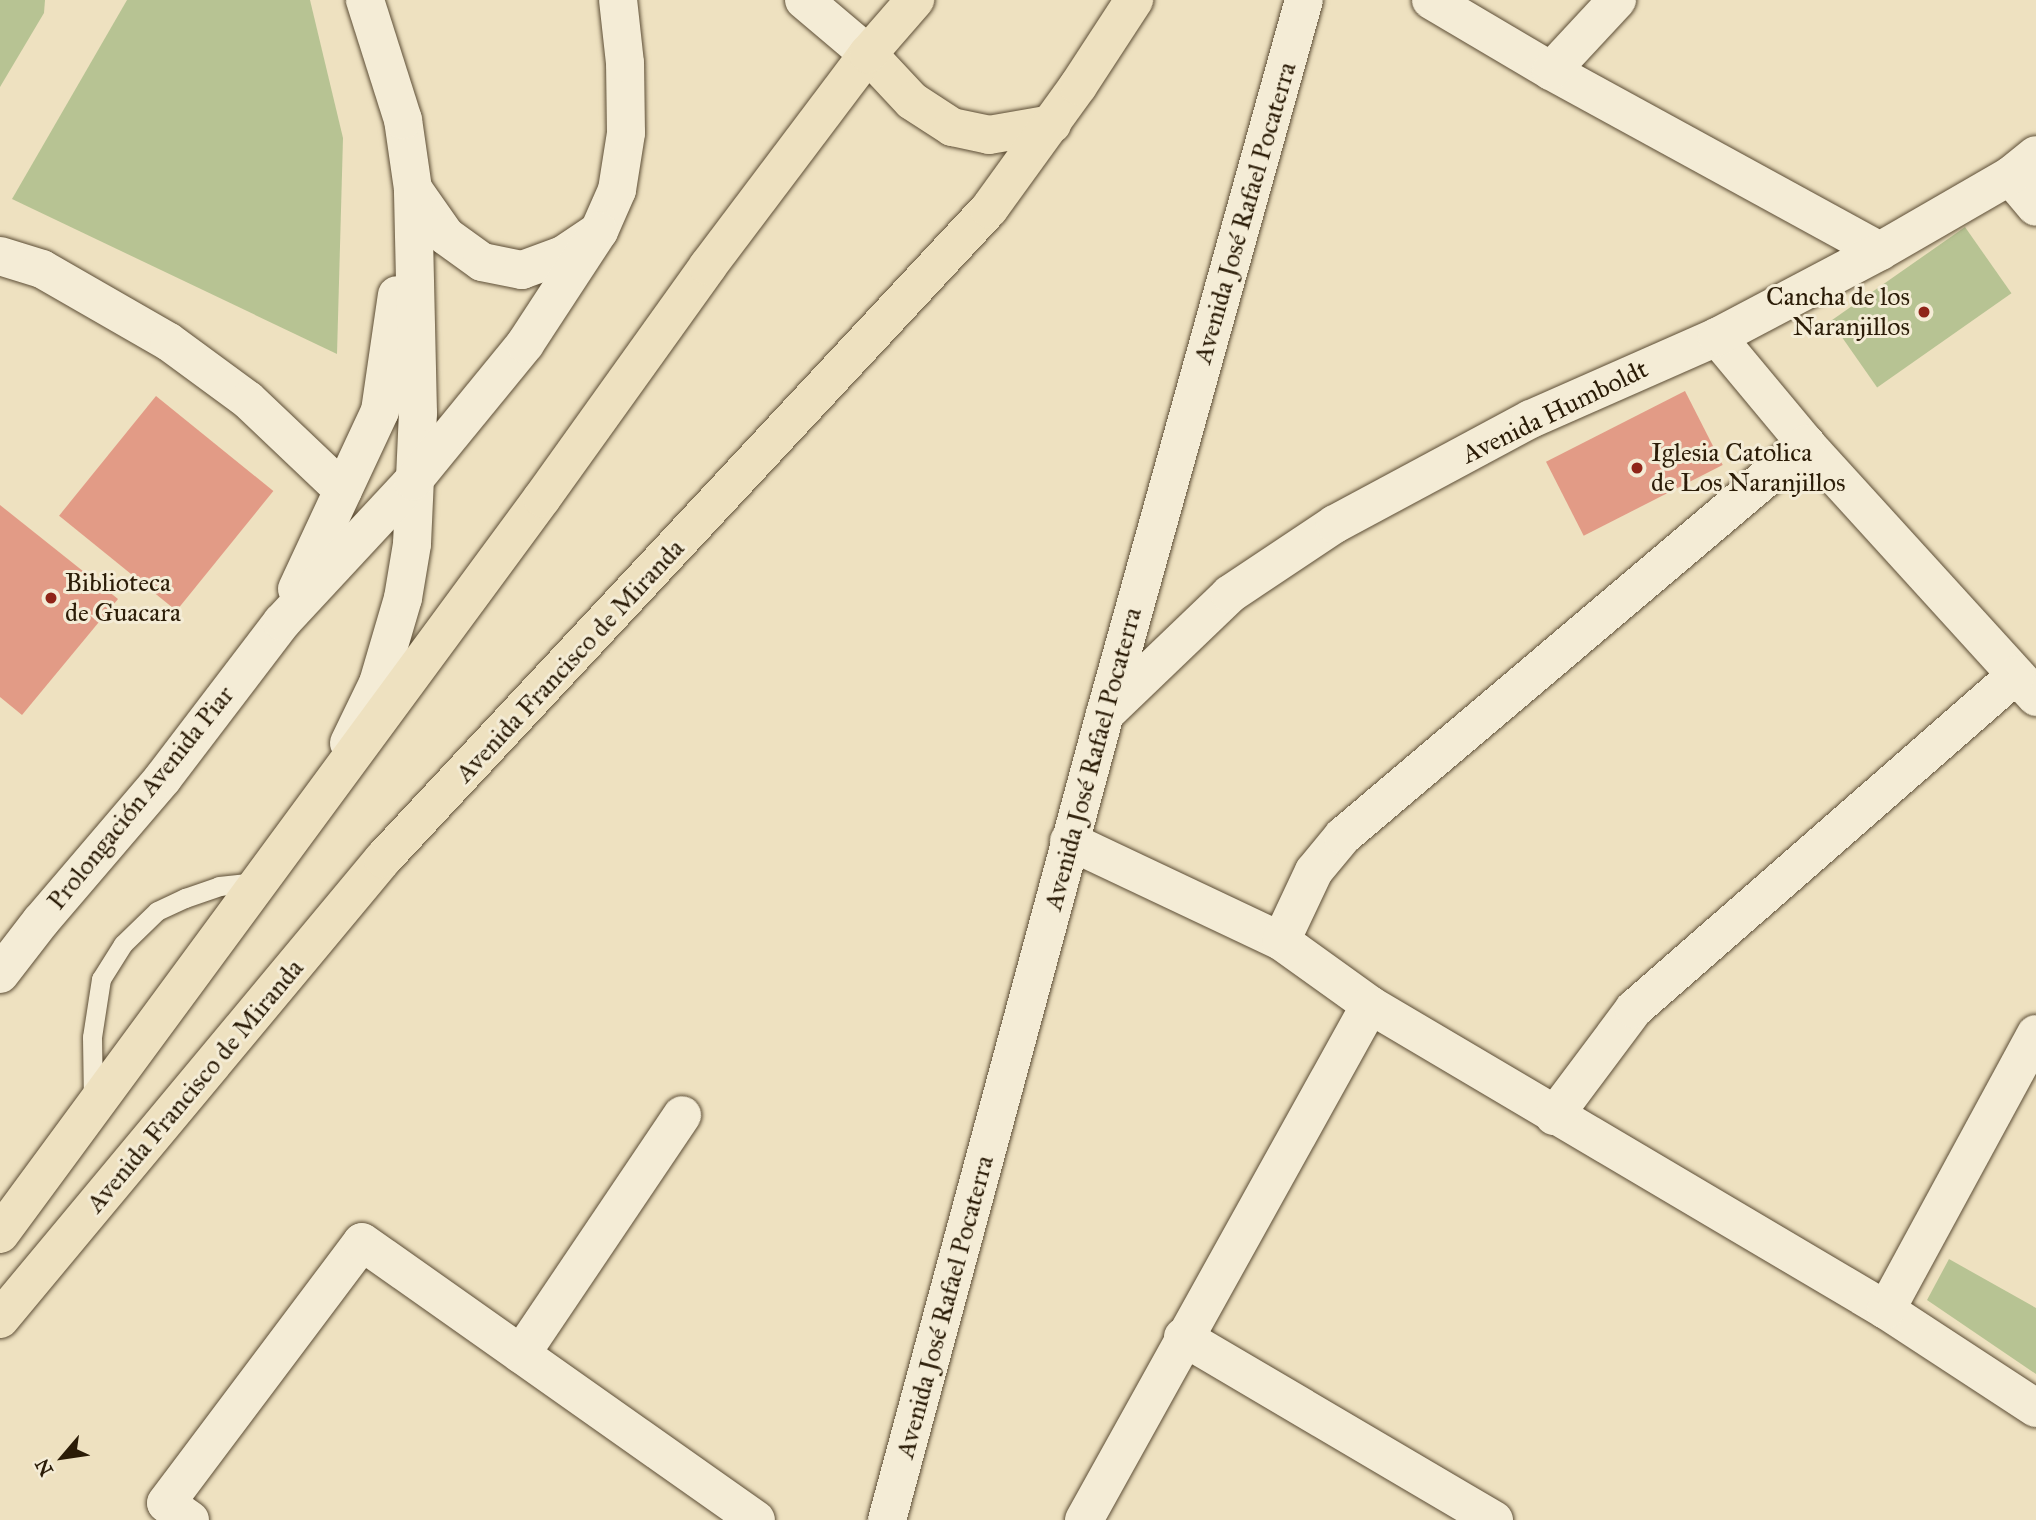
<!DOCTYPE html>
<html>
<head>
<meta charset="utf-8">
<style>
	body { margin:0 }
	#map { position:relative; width:2036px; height:1520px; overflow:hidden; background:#eee1c0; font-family:"IM FELL Great Primer",serif }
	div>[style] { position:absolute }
	.green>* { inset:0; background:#b7c393; transform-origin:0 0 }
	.building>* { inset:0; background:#e29b86; transform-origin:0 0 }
	.roads { filter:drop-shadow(0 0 2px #5c4d35) drop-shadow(0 0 2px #5c4d35) }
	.service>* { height:19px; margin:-9.5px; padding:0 9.5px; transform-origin:9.5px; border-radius:9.5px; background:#f4ecd6 }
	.minor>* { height:38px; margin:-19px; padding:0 19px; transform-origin:19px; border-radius:19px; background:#f4ecd6 }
	.tertiary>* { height:38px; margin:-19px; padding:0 19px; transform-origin:19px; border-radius:19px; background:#f4ecd6 }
	.primary>* { height:38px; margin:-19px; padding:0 19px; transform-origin:19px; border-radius:19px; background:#eee1c0 }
	.dots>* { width:19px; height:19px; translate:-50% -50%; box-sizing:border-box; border:4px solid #f4ecd6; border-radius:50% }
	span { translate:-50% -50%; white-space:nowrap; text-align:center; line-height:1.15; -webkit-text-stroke:6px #f4ecd6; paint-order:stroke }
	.street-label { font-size:26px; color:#2b1c07 }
	.poi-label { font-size:26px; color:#2b1c07 }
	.right { translate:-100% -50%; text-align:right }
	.left { translate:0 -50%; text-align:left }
	.north { position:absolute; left:28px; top:1422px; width:70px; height:70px; -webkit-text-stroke:5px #f4ecd6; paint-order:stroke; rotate:241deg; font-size:19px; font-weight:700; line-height:28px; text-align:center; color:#2b1c07 }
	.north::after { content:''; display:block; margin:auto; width:24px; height:32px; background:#2b1c07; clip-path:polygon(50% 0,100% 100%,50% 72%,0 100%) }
</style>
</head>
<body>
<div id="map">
	<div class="green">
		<div style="clip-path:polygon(0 0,45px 0,44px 13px,0 87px)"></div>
		<div style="clip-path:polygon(127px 0,310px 0,343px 138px,337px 354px,12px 199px)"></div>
		<div style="left:1965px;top:227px;width:81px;height:164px;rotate:55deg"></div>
		<div style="clip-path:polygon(1949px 1259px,2036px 1308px,2036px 1374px,1927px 1300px)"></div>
	</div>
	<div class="building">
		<div style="left:1685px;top:391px;width:83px;height:156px;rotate:63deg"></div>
		<div style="left:156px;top:396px;width:151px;height:154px;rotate:39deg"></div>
		<div style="clip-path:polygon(0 505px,118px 599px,22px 715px,0 697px)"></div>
	</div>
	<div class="roads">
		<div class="service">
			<div style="left:93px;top:1101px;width:64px;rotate:-90.9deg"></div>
			<div style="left:92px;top:1037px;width:59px;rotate:-81.2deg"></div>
			<div style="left:101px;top:979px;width:41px;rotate:-57.8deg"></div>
			<div style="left:123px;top:944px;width:47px;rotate:-44.1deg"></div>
			<div style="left:157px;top:911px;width:31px;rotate:-25deg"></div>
			<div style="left:185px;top:898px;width:36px;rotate:-19deg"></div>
			<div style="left:219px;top:886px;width:38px;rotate:-6deg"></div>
		</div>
		<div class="minor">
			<div style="left:804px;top:0;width:84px;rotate:40.2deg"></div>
			<div style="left:1431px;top:0;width:139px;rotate:30.6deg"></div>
			<div style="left:1551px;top:71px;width:375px;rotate:28.7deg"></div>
			<div style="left:1551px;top:71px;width:97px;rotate:-47.1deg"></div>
			<div style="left:2010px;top:176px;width:40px;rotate:50deg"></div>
			<div style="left:413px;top:189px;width:57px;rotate:54.9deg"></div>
			<div style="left:446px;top:236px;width:44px;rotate:35.8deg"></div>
			<div style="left:482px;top:262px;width:41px;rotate:11.3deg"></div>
			<div style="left:522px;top:270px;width:44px;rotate:-20.1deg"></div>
			<div style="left:563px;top:255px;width:43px;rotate:-33.7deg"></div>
			<div style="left:599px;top:231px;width:45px;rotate:-66.3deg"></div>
			<div style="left:617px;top:190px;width:58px;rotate:-81deg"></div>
			<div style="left:626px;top:133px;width:70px;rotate:-90.8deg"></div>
			<div style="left:625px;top:63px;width:63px;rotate:-96.3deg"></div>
			<div style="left:0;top:256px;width:44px;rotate:17.2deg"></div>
			<div style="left:42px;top:269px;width:146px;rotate:29.9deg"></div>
			<div style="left:169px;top:342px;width:98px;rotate:36.3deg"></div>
			<div style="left:248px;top:400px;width:131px;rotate:43.5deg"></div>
			<div style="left:1717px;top:337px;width:139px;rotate:50.2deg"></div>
			<div style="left:1806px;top:444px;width:342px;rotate:47.7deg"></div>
			<div style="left:297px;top:589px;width:196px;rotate:-65deg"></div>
			<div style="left:380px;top:411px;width:117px;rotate:-81.7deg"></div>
			<div style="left:1105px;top:714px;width:741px;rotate:-74.43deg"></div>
			<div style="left:349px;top:743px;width:67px;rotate:-64.2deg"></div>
			<div style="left:378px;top:683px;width:89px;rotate:-73.6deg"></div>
			<div style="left:403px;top:598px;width:55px;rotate:-80.5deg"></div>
			<div style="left:412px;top:544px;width:131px;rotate:-87.4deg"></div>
			<div style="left:418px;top:413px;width:224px;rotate:-91.3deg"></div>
			<div style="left:413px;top:189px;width:70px;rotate:-98.2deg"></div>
			<div style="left:403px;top:120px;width:126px;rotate:-107.6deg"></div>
			<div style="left:1069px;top:841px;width:234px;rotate:25.3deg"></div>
			<div style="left:1281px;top:941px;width:110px;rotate:35.7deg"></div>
			<div style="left:1370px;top:1005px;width:599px;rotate:30.59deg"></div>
			<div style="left:1886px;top:1310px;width:179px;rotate:33.2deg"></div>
			<div style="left:1281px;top:941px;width:77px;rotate:-64.8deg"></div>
			<div style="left:1314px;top:871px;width:45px;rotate:-50.4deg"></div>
			<div style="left:1343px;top:836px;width:607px;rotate:-40.25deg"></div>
			<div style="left:0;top:974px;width:67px;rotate:-52.3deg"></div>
			<div style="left:41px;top:921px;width:188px;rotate:-49.5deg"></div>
			<div style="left:163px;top:778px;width:196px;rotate:-52.7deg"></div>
			<div style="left:282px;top:622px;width:192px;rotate:-47.1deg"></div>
			<div style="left:413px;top:481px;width:177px;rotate:-50.7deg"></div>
			<div style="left:525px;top:344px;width:135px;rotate:-56.8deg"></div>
			<div style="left:1554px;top:1116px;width:134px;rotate:-53.2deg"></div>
			<div style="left:1634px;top:1009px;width:507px;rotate:-41.16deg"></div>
			<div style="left:1886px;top:1310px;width:314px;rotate:-61.5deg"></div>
			<div style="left:1183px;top:1337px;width:361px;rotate:30.5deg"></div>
			<div style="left:521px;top:1354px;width:288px;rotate:-56deg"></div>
			<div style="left:190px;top:1520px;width:29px;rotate:-145deg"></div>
			<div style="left:166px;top:1503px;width:326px;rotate:-53.1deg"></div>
			<div style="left:362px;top:1242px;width:482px;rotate:35.2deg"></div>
			<div style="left:1084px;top:1520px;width:589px;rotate:-60.95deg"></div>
		</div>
		<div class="tertiary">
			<div style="left:887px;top:1520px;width:835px;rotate:-74.87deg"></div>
			<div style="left:1105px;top:714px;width:173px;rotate:-43.8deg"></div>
			<div style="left:1230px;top:594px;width:126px;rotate:-33.7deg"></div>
			<div style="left:1335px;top:524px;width:222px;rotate:-28.2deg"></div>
			<div style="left:1531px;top:419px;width:203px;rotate:-23.8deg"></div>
			<div style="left:1717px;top:337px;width:184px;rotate:-27.8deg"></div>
			<div style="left:1880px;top:251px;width:150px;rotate:-30deg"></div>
			<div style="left:2010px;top:176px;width:33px;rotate:-39deg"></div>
		</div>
		<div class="primary">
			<div style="left:868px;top:54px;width:64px;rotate:46.9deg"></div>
			<div style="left:912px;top:101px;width:48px;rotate:33deg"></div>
			<div style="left:952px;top:127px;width:38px;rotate:12deg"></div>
			<div style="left:989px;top:135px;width:64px;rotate:-9.9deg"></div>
			<div style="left:0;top:1234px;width:914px;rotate:-53.63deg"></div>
			<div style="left:542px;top:498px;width:285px;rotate:-54.4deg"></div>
			<div style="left:708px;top:266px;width:266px;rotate:-53deg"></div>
			<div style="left:868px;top:54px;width:72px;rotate:-49deg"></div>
			<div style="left:0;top:1319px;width:599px;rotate:-50.22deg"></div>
			<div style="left:383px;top:859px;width:889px;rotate:-47.01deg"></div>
			<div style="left:989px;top:209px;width:152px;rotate:-54.1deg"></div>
			<div style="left:1078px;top:86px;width:103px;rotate:-56.9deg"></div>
		</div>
	</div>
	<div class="dots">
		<div style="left:1924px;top:312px;background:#8f2418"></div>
		<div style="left:1637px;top:468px;background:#8f2418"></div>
		<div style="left:51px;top:598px;background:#8f2418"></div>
	</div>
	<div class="street-label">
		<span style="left:1245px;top:213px;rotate:-74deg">Avenida José Rafael Pocaterra</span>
		<span style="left:1555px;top:412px;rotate:-26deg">Avenida Humboldt</span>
		<span style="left:570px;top:661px;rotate:-47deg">Avenida Francisco de Miranda</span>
		<span style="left:1093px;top:759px;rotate:-75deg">Avenida José Rafael Pocaterra</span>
		<span style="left:141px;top:798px;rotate:-51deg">Prolongación Avenida Piar</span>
		<span style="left:195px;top:1086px;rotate:-50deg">Avenida Francisco de Miranda</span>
		<span style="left:945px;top:1307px;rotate:-75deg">Avenida José Rafael Pocaterra</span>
	</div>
	<div class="poi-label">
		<span class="right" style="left:1910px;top:312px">Cancha de los<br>Naranjillos</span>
		<span class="left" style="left:1651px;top:468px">Iglesia Catolica<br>de Los Naranjillos</span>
		<span class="left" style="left:65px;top:598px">Biblioteca<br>de Guacara</span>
	</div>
	<div class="north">N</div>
</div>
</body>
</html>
